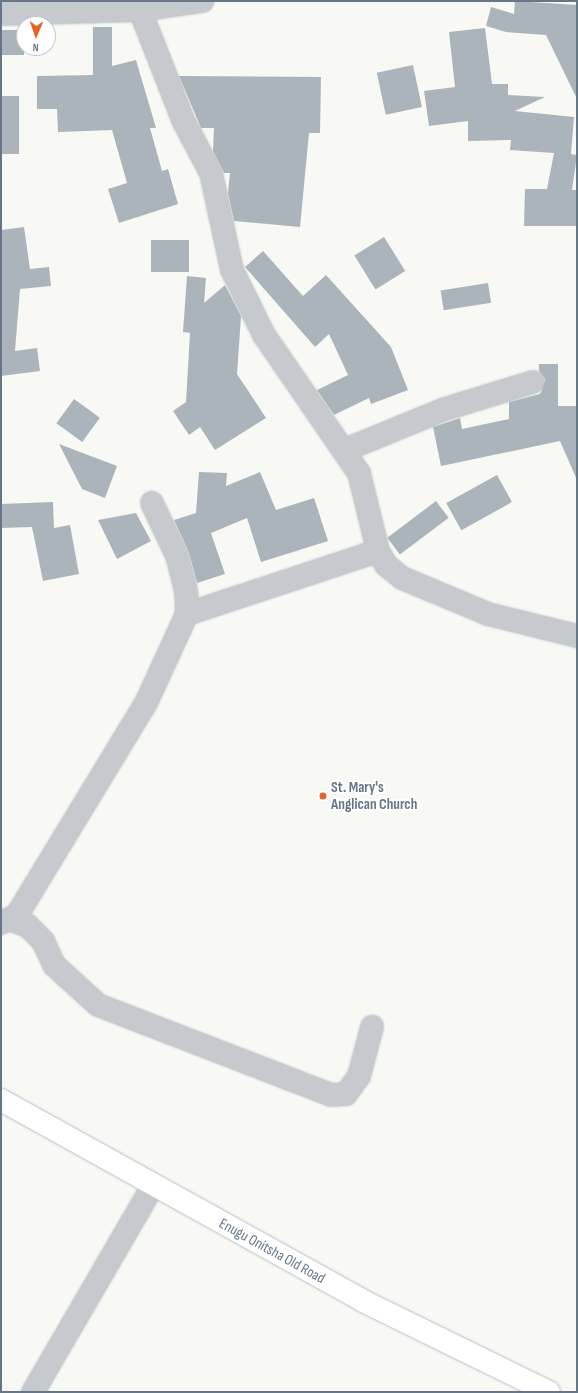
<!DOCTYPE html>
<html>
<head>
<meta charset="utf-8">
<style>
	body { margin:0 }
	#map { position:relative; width:578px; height:1393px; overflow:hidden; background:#f8f8f5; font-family:"Sofia Sans Condensed",sans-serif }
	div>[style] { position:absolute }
	.building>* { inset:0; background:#acb4bb; transform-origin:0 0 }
	.roads { filter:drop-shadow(0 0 1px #b9bdc1) drop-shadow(0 0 1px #b9bdc1) }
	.minor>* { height:22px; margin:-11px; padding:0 11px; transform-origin:11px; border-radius:11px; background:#c6c9cd }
	.major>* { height:22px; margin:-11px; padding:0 11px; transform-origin:11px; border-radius:11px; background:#fff }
	.dots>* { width:11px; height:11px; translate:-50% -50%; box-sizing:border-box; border:2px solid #fff; border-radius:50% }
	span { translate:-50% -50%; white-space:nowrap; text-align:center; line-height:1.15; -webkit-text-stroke:4px #fff; paint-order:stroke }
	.poi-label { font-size:15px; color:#667687; font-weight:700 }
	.left { translate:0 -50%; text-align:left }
	.street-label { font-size:15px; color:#667687 }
	.frame { position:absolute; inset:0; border:2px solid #667687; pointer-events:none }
	.north { position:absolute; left:16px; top:16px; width:40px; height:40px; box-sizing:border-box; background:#fff; border:1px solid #c2c8cf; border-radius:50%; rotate:182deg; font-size:11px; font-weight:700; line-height:16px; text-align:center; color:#667687 }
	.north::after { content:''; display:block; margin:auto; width:14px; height:18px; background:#e86225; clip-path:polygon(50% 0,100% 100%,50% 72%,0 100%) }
</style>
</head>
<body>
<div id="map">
	<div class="building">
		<div style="clip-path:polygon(515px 1px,577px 5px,577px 99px,546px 35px,506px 32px,486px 26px,491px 7px,514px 14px)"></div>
		<div style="clip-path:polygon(93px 27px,112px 27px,112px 66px,136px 60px,156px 128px,150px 128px,162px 171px,168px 169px,178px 204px,119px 223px,108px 189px,127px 183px,112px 130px,58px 132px,57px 109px,37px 109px,37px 76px,93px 75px)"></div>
		<div style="clip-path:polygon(485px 28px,492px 84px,508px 84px,508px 95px,545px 97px,515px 111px,574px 117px,571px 154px,577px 155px,572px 190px,577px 190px,577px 226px,524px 226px,525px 189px,547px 189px,554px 153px,510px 150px,511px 140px,468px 141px,468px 121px,429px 126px,424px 91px,455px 87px,449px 32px)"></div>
		<div style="left:1px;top:30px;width:23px;height:25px"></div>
		<div style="left:413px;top:65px;width:43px;height:37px;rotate:78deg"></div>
		<div style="clip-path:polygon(179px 76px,321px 77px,320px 133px,309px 133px,300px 227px,234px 221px,228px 193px,230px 173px,224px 173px,213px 151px,214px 128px,201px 128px)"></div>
		<div style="left:1px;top:96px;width:18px;height:58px"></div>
		<div style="clip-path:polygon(24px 227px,30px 269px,49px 267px,51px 286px,20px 289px,15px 351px,37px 348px,40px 371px,1px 376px,1px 230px)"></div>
		<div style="left:384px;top:237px;width:40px;height:35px;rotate:58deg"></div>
		<div style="left:151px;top:240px;width:38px;height:32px"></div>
		<div style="clip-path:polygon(263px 251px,303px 296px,326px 275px,391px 347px,408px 390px,371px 404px,369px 398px,334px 415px,317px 390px,348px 375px,329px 334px,315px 347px,245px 267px)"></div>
		<div style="clip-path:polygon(187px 276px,206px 278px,204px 303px,225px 285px,241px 316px,237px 374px,266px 418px,215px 450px,200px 427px,189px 435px,173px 411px,186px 402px,190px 333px,183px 332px)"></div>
		<div style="left:488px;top:283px;width:20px;height:48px;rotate:81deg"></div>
		<div style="clip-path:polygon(539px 364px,558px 364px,558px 406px,577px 406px,577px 480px,560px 441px,441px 466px,433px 427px,460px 418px,462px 429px,509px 419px,509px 402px,540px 394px,542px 390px,545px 379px,539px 371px)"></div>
		<div style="left:74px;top:399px;width:32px;height:30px;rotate:36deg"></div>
		<div style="clip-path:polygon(59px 444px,117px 466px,105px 498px,82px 489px)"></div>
		<div style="clip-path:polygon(199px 472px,227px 473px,226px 486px,260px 472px,276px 510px,314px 498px,328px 541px,261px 562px,247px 518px,211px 533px,225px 574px,197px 583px,189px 553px,174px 520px,196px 513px)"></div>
		<div style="left:497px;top:475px;width:31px;height:58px;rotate:61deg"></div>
		<div style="left:436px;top:501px;width:21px;height:61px;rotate:53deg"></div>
		<div style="clip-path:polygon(53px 502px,54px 528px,70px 525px,79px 574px,43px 581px,32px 527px,1px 528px,1px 504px)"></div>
		<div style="clip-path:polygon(136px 513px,151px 541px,117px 559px,98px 520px)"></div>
	</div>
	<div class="roads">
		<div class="minor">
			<div style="left:140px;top:10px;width:118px;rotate:68.6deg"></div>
			<div style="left:183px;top:120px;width:60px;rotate:62.2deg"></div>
			<div style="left:211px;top:173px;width:99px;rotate:77.8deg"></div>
			<div style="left:232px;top:270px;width:72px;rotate:63.8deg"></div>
			<div style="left:264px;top:335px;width:168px;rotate:55.5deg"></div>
			<div style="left:359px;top:473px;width:80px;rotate:76.3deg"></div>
			<div style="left:378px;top:551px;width:16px;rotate:60deg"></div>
			<div style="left:386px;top:565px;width:21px;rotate:39deg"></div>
			<div style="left:402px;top:578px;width:93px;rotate:22.7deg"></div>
			<div style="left:488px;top:614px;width:92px;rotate:13.9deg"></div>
			<div style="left:1px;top:14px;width:139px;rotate:-1.6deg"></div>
			<div style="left:140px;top:10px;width:63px;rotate:-8.3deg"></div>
			<div style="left:345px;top:450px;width:108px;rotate:-22.3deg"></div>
			<div style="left:445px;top:409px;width:92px;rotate:-17.1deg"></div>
			<div style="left:187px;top:614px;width:201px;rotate:-18.3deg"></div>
			<div style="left:11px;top:920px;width:18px;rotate:19deg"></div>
			<div style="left:28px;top:926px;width:21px;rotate:45deg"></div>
			<div style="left:43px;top:941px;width:26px;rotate:65deg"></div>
			<div style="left:54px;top:965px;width:59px;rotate:42.3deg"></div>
			<div style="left:98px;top:1005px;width:250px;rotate:21.1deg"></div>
			<div style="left:331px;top:1095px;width:15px;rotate:-4deg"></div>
			<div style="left:346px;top:1094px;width:22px;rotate:-54deg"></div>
			<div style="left:359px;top:1076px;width:51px;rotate:-75.1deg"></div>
			<div style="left:1px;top:923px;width:18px;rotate:-27deg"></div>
			<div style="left:17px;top:915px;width:248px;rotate:-58.7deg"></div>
			<div style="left:146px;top:703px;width:98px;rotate:-65.3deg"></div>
			<div style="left:187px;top:614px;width:23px;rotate:-92deg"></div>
			<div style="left:186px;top:591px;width:34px;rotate:-104deg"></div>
			<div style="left:178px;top:558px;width:61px;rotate:-115.3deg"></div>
			<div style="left:33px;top:1392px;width:238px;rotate:-59.8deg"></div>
		</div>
		<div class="major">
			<div style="left:1px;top:1100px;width:414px;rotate:29deg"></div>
			<div style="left:363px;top:1301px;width:207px;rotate:26.1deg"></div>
		</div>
	</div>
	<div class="dots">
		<div style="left:323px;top:796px;background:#e86225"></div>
	</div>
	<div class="poi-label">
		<span class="left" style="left:331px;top:796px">St. Mary's<br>Anglican Church</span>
	</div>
	<div class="street-label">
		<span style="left:272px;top:1251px;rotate:29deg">Enugu Onitsha Old Road</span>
	</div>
	<div class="frame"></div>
	<div class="north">N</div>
</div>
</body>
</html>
